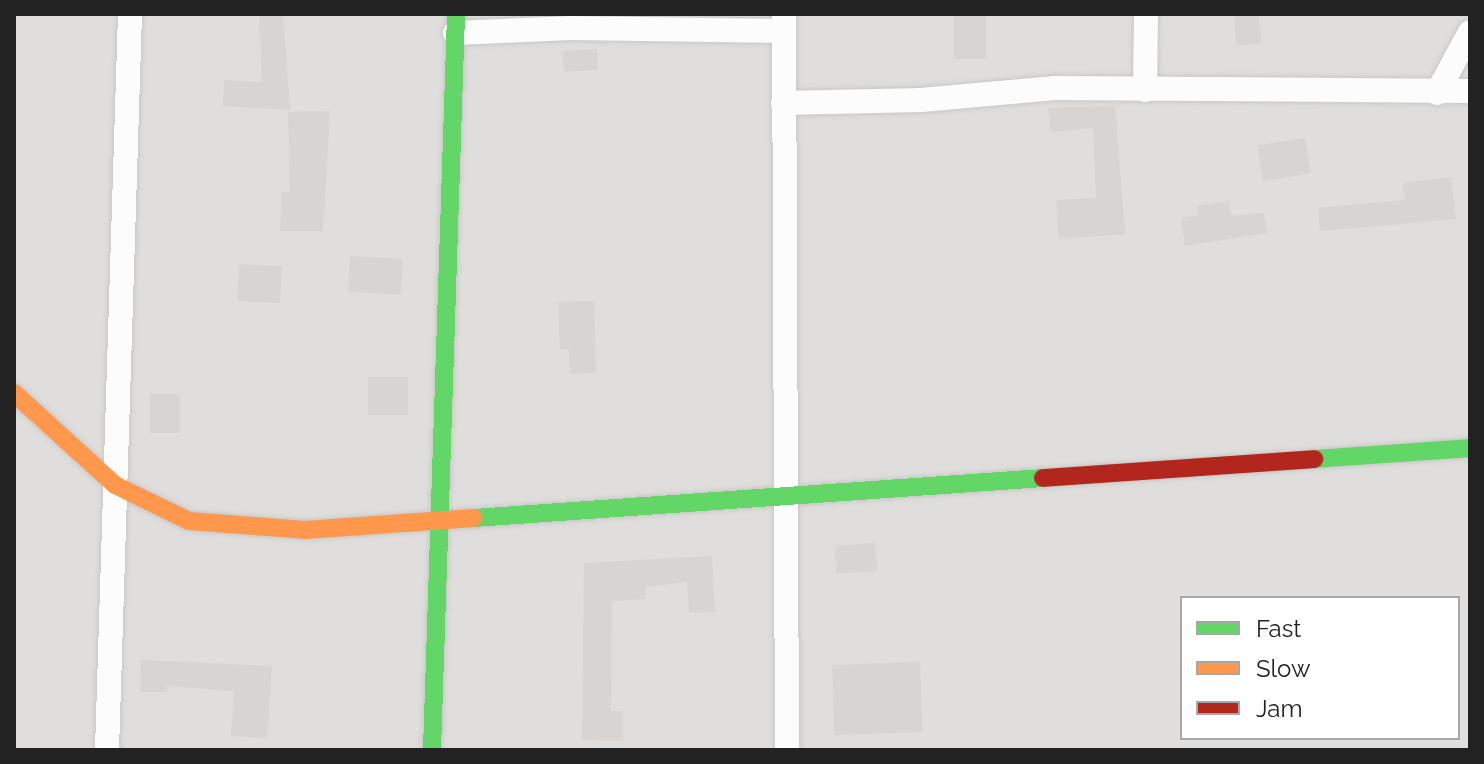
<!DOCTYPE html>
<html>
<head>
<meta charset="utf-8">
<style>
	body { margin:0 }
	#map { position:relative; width:1484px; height:764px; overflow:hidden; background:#f0eeeb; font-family:Raleway,sans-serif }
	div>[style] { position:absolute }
	.residential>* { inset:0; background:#dfdedc }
	.building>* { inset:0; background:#d7d4d2; transform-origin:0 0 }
	.roads { filter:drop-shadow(0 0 2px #c9c8c7) drop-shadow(0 0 2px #c9c8c7) }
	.street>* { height:24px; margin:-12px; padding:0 12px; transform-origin:12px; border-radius:12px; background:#fdfcfc }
	.fast>* { height:18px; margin:-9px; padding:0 9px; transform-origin:9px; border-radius:9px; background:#63d668 }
	.slow>* { height:18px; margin:-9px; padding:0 9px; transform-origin:9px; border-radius:9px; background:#ff974d }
	.jam>* { height:18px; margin:-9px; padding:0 9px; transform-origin:9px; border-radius:9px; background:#b3261e }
	span { translate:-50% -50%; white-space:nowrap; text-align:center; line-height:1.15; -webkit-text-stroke:6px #fff; paint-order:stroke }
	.frame { position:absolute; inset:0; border:16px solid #222; pointer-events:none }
	.legend { position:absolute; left:1180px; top:596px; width:280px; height:144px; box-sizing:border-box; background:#fff; border:2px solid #a7a7a7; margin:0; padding:10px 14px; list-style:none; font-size:24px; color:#222 }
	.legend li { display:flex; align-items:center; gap:16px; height:40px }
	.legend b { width:40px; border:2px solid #a7a7a7 }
</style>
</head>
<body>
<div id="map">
	<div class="residential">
		<div style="clip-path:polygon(evenodd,14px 14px,1470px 14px,1470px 750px,14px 750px,14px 14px,1182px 598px,1458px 598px,1458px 738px,1182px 738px,1182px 598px)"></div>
	</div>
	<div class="building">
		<div style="clip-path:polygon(259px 14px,283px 14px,290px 110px,223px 106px,224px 80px,262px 82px)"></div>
		<div style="left:954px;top:14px;width:32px;height:45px"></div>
		<div style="clip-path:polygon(1234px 14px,1258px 14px,1262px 43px,1236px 46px)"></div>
		<div style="left:597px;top:49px;width:21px;height:34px;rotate:87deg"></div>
		<div style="clip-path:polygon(1115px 106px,1125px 234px,1059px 239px,1056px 200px,1096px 198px,1093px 128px,1051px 132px,1048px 108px)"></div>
		<div style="clip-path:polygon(330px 111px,323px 231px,280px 231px,282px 192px,290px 192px,288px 112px)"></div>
		<div style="left:1305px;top:138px;width:36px;height:48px;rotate:81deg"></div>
		<div style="clip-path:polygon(1451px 177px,1456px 219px,1320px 231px,1318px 208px,1405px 200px,1403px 183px)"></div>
		<div style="clip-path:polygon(1229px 201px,1232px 216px,1264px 213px,1267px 233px,1185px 246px,1181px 218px,1198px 215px,1197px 206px)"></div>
		<div style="left:350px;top:256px;width:53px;height:36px;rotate:3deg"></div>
		<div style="left:239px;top:264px;width:43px;height:37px;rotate:3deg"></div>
		<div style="clip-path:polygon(594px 301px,596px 373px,570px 374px,569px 349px,560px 349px,558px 302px)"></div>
		<div style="left:368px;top:377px;width:40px;height:38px"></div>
		<div style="left:150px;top:394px;width:30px;height:39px"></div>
		<div style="left:875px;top:543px;width:28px;height:40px;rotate:86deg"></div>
		<div style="clip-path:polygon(712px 556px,715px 612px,689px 613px,687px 582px,646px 587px,645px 599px,612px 601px,611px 711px,623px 711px,623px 741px,582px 740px,584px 563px)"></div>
		<div style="clip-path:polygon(141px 660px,272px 666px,267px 738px,231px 736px,234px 691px,167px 686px,167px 692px,140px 692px)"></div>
		<div style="left:920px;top:662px;width:70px;height:88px;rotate:88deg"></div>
	</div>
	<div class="roads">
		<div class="street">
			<div style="left:784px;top:14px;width:736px;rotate:89.77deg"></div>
			<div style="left:455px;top:33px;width:116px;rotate:-2.5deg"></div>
			<div style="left:571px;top:28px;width:212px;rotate:0.8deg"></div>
			<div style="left:1145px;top:90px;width:76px;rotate:-89.2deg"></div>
			<div style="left:1437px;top:93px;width:69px;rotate:-61.6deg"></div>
			<div style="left:783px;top:103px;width:138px;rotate:-1.2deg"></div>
			<div style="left:921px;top:100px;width:135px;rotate:-5.1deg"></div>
			<div style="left:1055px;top:88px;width:415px;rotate:0.4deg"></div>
			<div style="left:107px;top:750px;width:736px;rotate:-88.21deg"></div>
		</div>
		<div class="fast">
			<div style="left:1314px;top:459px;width:156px;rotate:-4deg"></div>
			<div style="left:474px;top:518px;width:570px;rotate:-4.02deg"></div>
			<div style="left:432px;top:750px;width:736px;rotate:-88.13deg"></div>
		</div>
		<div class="slow">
			<div style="left:14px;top:393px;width:137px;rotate:42.3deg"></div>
			<div style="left:115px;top:485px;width:82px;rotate:25.9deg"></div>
			<div style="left:189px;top:521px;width:116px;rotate:4.4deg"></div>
			<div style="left:305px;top:530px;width:169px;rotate:-4.1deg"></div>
		</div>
		<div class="jam">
			<div style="left:1043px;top:478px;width:272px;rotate:-4deg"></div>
		</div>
	</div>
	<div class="frame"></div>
	<ul class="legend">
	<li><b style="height:10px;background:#63d668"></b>Fast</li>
	<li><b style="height:10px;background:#ff974d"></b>Slow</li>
	<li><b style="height:10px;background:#b3261e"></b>Jam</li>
	</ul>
</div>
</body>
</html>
